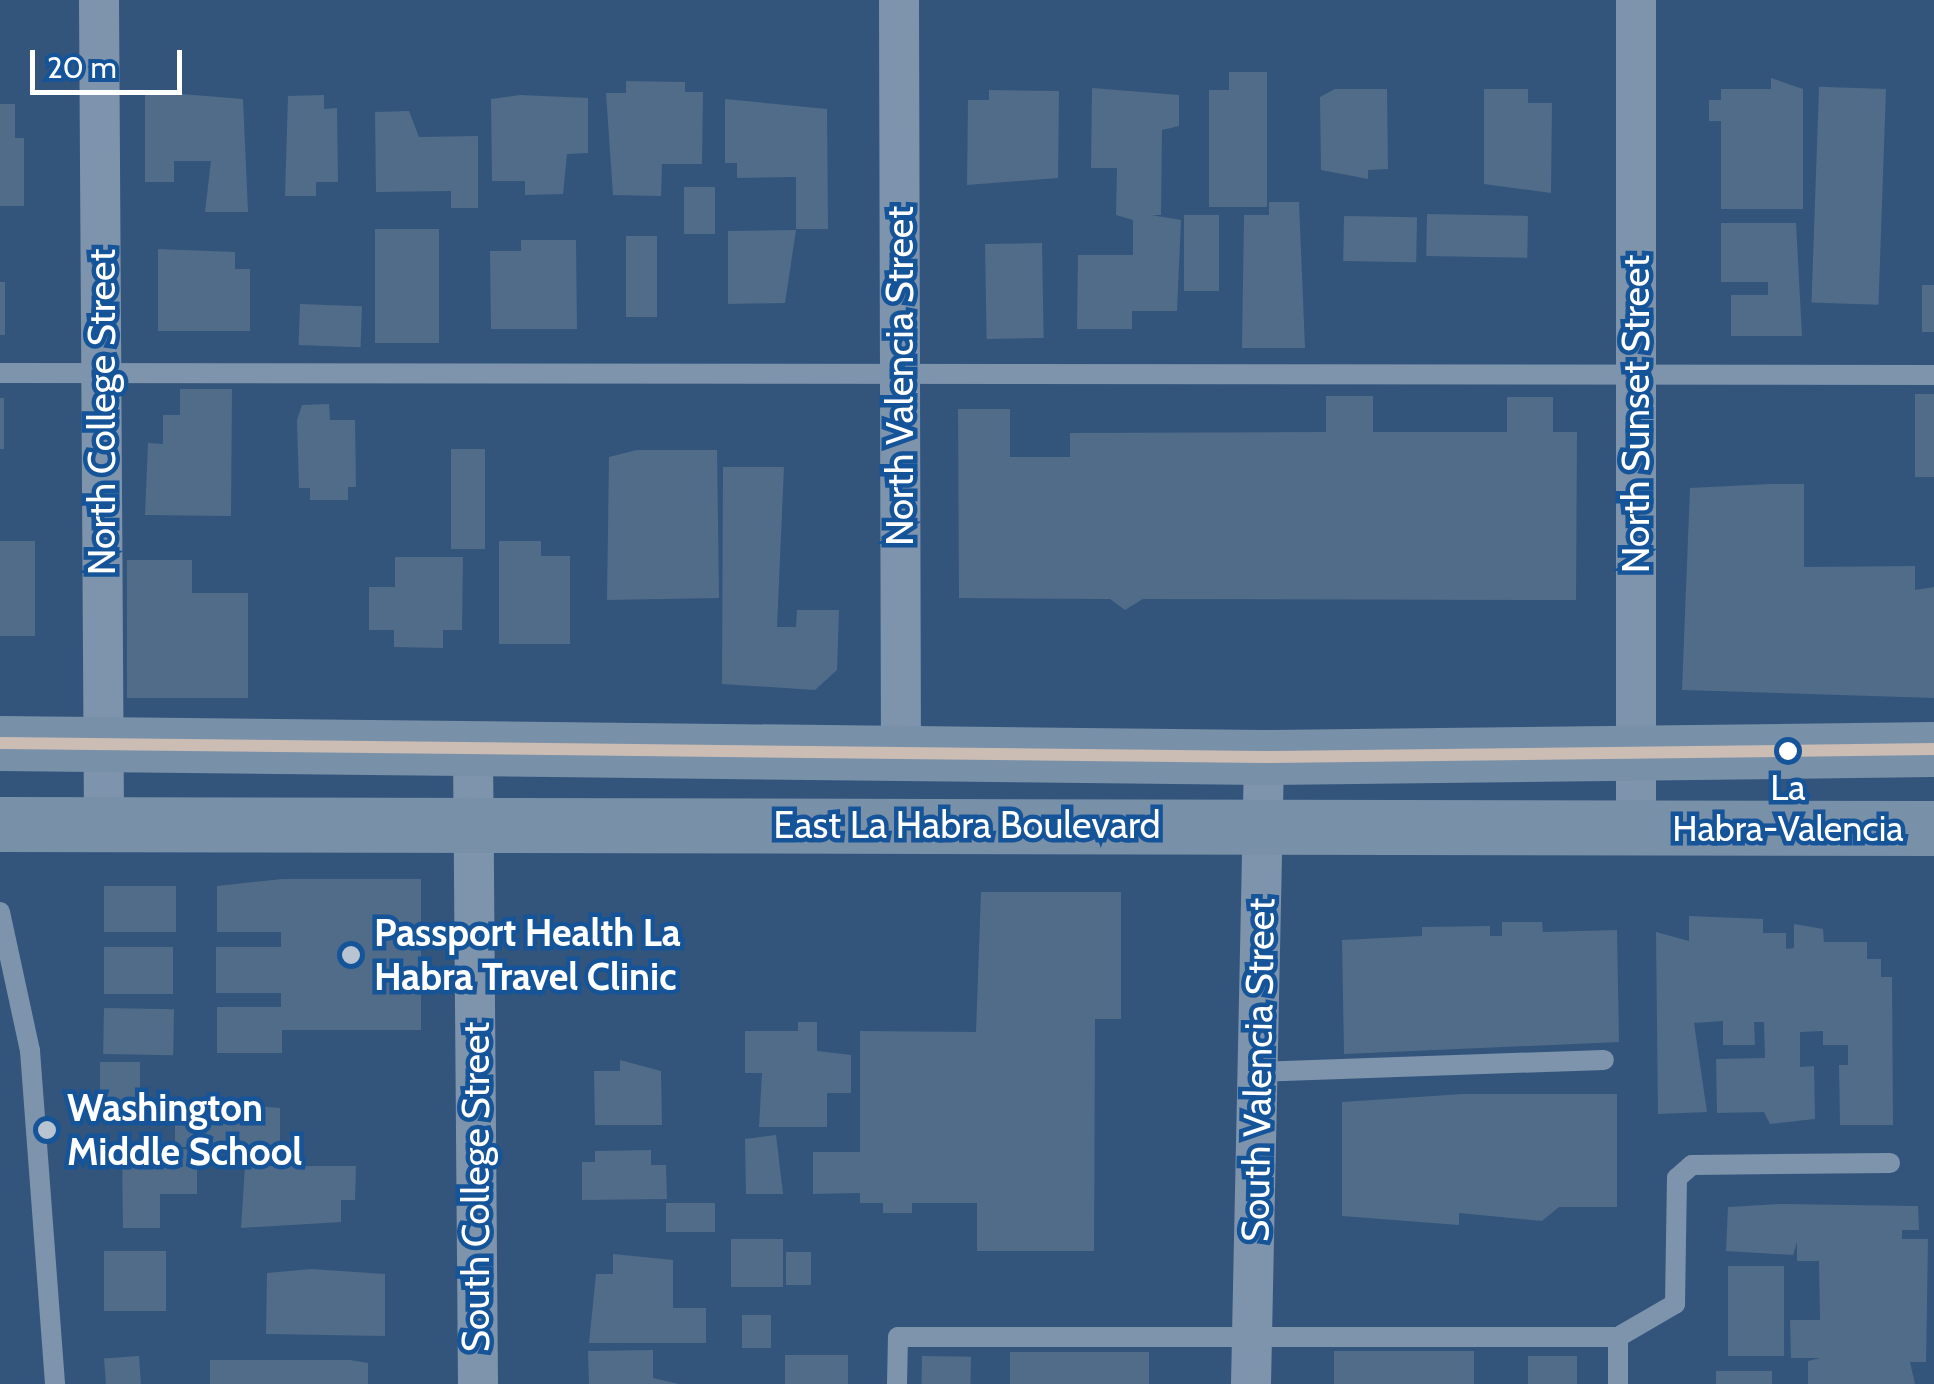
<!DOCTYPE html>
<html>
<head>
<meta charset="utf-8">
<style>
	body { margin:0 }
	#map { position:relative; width:1934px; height:1384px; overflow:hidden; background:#33557b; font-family:Cabin,sans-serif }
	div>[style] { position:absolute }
	.building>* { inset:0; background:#506c89; transform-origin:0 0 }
	.service>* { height:20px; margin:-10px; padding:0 10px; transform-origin:10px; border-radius:10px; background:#7e94ad }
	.minor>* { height:40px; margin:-20px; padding:0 20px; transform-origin:20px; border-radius:20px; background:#7e94ad }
	.secondary>* { height:55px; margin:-27.5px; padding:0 27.5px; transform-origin:27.5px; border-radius:27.5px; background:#7990a9 }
	.bus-1>* { height:12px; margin:-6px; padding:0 6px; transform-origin:6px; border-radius:6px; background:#cbbcb4 }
	.dots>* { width:28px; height:28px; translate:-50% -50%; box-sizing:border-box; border:5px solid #155499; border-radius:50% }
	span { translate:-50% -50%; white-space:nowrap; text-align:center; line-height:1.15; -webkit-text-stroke:9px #155499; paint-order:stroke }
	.bus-label { font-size:36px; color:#fff }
	.street-label { font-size:38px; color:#fff }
	.poi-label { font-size:38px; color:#fff; font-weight:700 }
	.left { translate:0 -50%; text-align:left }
	.scale { position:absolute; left:30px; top:50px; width:152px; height:45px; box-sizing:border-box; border:5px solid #fff; border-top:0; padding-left:12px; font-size:30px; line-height:35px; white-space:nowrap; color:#fff; -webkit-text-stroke:8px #155499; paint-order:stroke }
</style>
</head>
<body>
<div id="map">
	<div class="building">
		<div style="clip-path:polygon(1229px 72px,1267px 72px,1267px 207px,1209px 207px,1209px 90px,1229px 90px)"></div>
		<div style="clip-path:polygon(1771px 78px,1803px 89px,1803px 209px,1721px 209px,1721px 121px,1709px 121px,1709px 100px,1721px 100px,1721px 89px,1771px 89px)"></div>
		<div style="clip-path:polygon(626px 81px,685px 82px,685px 92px,703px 92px,702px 164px,662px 164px,661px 196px,613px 195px,606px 93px,626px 93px)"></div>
		<div style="clip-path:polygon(1092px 88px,1179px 95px,1179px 126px,1162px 130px,1161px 215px,1151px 215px,1181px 220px,1177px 311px,1132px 311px,1132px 329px,1077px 329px,1078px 255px,1133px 255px,1133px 220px,1116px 215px,1117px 168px,1091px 168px)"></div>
		<div style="clip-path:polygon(1335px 89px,1387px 89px,1388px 169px,1368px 170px,1368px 179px,1321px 170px,1320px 97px)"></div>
		<div style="clip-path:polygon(1484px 89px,1528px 89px,1528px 103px,1552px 103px,1551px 193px,1484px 184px)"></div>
		<div style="left:1886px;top:89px;width:216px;height:67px;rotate:92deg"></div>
		<div style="clip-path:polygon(989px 90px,1059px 91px,1058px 178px,967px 185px,968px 100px,989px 100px)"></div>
		<div style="clip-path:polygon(145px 91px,243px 99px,248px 212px,205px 212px,211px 161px,174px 161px,174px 182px,145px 182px)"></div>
		<div style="clip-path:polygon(324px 95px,324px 109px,337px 108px,338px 182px,316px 182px,316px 196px,285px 196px,288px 96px)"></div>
		<div style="clip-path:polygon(520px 95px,588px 98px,588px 153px,567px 154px,563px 194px,525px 195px,525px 181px,492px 181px,491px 99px)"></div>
		<div style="clip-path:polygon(725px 99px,827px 109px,828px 229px,796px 229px,796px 177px,737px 178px,737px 163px,725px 163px)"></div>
		<div style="clip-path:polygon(0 104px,15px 104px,15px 138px,24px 138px,24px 206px,0 206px)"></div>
		<div style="clip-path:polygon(409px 111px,419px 137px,478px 136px,478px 208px,451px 208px,451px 191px,376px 192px,375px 112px)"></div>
		<div style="left:684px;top:187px;width:31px;height:47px"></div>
		<div style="clip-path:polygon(1269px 202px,1299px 202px,1305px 348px,1242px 348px,1244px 215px,1269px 215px)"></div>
		<div style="left:1427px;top:214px;width:101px;height:42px;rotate:1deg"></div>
		<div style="left:1184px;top:215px;width:35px;height:76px"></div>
		<div style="left:1344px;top:216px;width:73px;height:45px;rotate:1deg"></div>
		<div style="clip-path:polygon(1721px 223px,1796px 223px,1802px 336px,1731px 336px,1731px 295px,1768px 295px,1768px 282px,1721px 282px)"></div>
		<div style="left:375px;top:229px;width:64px;height:114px"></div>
		<div style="clip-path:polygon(796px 230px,785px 303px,728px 304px,728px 231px)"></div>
		<div style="left:626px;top:236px;width:31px;height:81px"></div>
		<div style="clip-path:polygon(521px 240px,576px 240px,577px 329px,491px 329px,490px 251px,521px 251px)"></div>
		<div style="left:1042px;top:243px;width:95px;height:57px;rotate:89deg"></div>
		<div style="clip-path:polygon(158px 249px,235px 252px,235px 269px,250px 269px,250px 331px,158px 331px)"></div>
		<div style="left:0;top:282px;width:5px;height:53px"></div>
		<div style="left:1922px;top:285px;width:12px;height:47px"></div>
		<div style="left:300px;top:304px;width:62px;height:41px;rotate:2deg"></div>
		<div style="clip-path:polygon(180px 389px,232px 389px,231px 516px,145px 515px,148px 443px,163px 444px,163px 415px,180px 415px)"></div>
		<div style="left:1915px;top:394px;width:19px;height:83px"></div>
		<div style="clip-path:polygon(1326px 396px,1373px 396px,1373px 432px,1507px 432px,1507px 397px,1553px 397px,1553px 432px,1577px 432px,1576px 600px,1143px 599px,1125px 610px,1110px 599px,959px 598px,958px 409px,1010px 409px,1010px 457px,1070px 457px,1070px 433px,1326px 432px)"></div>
		<div style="left:0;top:398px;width:4px;height:51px"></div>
		<div style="clip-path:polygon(329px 404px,330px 420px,355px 420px,356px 487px,348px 487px,348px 500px,310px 500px,310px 488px,299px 488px,297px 420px,302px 405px)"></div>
		<div style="left:451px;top:449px;width:34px;height:100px"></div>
		<div style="clip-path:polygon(637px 450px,717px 450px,719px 598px,607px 600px,609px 457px)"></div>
		<div style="clip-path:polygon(723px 467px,784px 467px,777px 627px,796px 627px,797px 610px,839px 610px,837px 670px,815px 690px,722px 684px)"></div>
		<div style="clip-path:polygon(1770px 484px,1804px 484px,1804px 567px,1915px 566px,1915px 590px,1934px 587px,1934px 698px,1682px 690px,1690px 488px)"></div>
		<div style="left:0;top:541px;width:35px;height:95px"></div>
		<div style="clip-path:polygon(499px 541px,541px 541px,541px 556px,570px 556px,570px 644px,499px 644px)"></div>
		<div style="clip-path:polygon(395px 557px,463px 557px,462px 630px,443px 630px,443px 648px,394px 647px,394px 630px,369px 630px,369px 587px,395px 587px)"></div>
		<div style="clip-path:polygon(127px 560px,192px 560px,192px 593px,248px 593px,248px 698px,127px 698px)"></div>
		<div style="clip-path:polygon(282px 879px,421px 879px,421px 1030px,282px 1030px,282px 1053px,217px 1053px,217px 1007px,281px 1007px,281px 993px,216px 993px,216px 947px,281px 947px,281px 932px,217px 932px,217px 886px)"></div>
		<div style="left:104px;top:886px;width:72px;height:46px"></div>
		<div style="clip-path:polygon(981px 892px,1121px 892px,1121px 1019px,1095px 1019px,1094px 1251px,977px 1251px,977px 1203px,912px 1203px,912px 1213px,883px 1213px,883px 1203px,860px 1203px,860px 1193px,813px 1194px,813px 1152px,860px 1152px,860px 1031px,976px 1032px)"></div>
		<div style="clip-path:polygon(1689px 916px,1763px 919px,1763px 933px,1786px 933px,1786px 949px,1794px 948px,1794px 924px,1823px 929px,1824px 942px,1867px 942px,1867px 959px,1881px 959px,1881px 977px,1892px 977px,1893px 1125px,1840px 1125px,1839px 1065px,1848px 1065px,1848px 1045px,1823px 1045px,1823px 1031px,1800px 1032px,1800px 1067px,1814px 1066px,1815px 1119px,1770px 1124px,1764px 1112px,1717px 1113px,1716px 1059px,1765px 1058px,1764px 1022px,1754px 1022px,1755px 1045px,1723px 1045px,1723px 1021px,1694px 1023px,1707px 1112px,1658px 1114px,1656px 932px,1689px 941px)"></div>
		<div style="clip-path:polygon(1502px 922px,1542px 922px,1543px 932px,1617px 930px,1619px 1042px,1344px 1054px,1342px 940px,1422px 936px,1422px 927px,1490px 926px,1490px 936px,1502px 936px)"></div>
		<div style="left:104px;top:947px;width:69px;height:47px"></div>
		<div style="left:104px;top:1008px;width:70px;height:46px;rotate:1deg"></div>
		<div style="clip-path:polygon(798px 1022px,817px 1022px,817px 1051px,851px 1055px,851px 1093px,827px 1093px,827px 1127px,759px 1127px,762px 1073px,745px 1073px,745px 1031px,798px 1031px)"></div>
		<div style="clip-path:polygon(620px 1060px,661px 1071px,662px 1125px,595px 1125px,594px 1071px,620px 1071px)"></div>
		<div style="left:140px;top:1062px;width:48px;height:40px;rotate:90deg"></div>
		<div style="clip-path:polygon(1463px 1094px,1617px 1094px,1617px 1207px,1559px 1207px,1542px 1221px,1459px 1213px,1459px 1225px,1342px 1216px,1342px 1102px)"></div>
		<div style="clip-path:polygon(175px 1100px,280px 1108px,280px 1147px,175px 1147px)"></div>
		<div style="clip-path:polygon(776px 1135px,783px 1194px,746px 1194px,745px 1139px)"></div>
		<div style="clip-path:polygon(197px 1149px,197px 1194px,160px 1194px,160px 1228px,123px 1228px,122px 1150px)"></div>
		<div style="clip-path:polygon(651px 1150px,651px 1165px,666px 1165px,667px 1199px,582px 1200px,582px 1162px,595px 1162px,595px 1151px)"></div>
		<div style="clip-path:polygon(245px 1166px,356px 1166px,355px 1200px,341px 1200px,341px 1222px,241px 1228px)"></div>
		<div style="left:666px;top:1203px;width:49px;height:29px"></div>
		<div style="clip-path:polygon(1782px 1204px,1918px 1206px,1919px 1230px,1902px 1230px,1902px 1239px,1928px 1239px,1926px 1362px,1910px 1362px,1915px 1384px,1808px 1384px,1808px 1361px,1820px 1358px,1791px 1358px,1790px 1320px,1820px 1320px,1819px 1261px,1797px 1261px,1797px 1242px,1793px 1255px,1726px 1251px,1728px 1207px)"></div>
		<div style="left:731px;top:1239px;width:52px;height:48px"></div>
		<div style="left:104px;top:1251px;width:62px;height:60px"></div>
		<div style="left:786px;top:1252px;width:25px;height:33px"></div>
		<div style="clip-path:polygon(613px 1254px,673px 1260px,673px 1308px,706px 1308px,706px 1343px,589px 1343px,596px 1274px,613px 1274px)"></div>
		<div style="left:1728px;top:1266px;width:56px;height:90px"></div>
		<div style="clip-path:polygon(311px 1269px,385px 1274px,385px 1336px,266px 1334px,267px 1273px)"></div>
		<div style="left:742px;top:1315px;width:29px;height:33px"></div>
		<div style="clip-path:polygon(653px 1350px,653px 1378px,679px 1384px,589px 1384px,588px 1351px)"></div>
		<div style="left:1334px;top:1351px;width:140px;height:33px"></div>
		<div style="left:1010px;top:1352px;width:139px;height:32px"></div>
		<div style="left:785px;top:1355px;width:63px;height:29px"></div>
		<div style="left:139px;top:1356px;width:28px;height:35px;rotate:86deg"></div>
		<div style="left:922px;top:1356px;width:49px;height:28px;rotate:1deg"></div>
		<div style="left:1528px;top:1356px;width:49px;height:28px"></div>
		<div style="clip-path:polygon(210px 1360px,350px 1360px,368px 1363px,368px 1384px,210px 1384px)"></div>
		<div style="left:1716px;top:1371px;width:56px;height:14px"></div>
	</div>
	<div class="service">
		<div style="left:0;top:373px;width:1934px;rotate:0.06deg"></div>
		<div style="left:0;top:912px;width:142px;rotate:77.8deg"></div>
		<div style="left:30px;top:1051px;width:334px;rotate:85.7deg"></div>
		<div style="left:1257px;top:1072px;width:347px;rotate:-2deg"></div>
		<div style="left:897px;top:1384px;width:47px;rotate:-88.8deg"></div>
		<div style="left:898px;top:1337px;width:720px"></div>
		<div style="left:1618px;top:1337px;width:66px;rotate:-30.1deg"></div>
		<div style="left:1675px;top:1304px;width:126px;rotate:-89.1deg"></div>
		<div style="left:1677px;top:1178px;width:20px;rotate:-41deg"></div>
		<div style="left:1692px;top:1165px;width:198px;rotate:-0.6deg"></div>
		<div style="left:1618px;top:1384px;width:47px;rotate:-90deg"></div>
	</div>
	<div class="minor">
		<div style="left:99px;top:0;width:824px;rotate:89.65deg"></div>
		<div style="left:899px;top:0;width:752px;rotate:89.85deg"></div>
		<div style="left:1636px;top:0;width:828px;rotate:90deg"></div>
		<div style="left:473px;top:749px;width:635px;rotate:89.55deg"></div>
		<div style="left:1251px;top:1384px;width:627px;rotate:-88.81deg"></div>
	</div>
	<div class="secondary">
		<div style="left:0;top:743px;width:1264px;rotate:0.63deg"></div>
		<div style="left:1264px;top:757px;width:670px;rotate:-0.68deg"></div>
		<div style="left:0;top:824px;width:1934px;rotate:0.12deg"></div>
	</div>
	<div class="bus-1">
		<div style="left:0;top:743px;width:1264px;rotate:0.63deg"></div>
		<div style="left:1264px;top:757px;width:670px;rotate:-0.68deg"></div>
	</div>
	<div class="dots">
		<div style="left:1788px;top:751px;background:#fff"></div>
		<div style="left:351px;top:955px;background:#b8c4d1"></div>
		<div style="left:47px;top:1130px;background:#b8c4d1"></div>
	</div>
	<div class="bus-label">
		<span style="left:1788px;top:808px">La<br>Habra-Valencia</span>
	</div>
	<div class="street-label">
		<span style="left:900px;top:376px;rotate:-90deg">North Valencia Street</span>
		<span style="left:102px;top:412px;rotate:-90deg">North College Street</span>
		<span style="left:1636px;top:414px;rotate:-90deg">North Sunset Street</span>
		<span style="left:967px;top:825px">East La Habra Boulevard</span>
		<span style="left:1258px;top:1070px;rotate:-89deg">South Valencia Street</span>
		<span style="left:476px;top:1187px;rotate:-90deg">South College Street</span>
	</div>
	<div class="poi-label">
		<span class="left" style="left:374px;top:955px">Passport Health La<br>Habra Travel Clinic</span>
		<span class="left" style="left:67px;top:1130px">Washington<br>Middle School</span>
	</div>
	<div class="scale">20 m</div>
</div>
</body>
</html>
